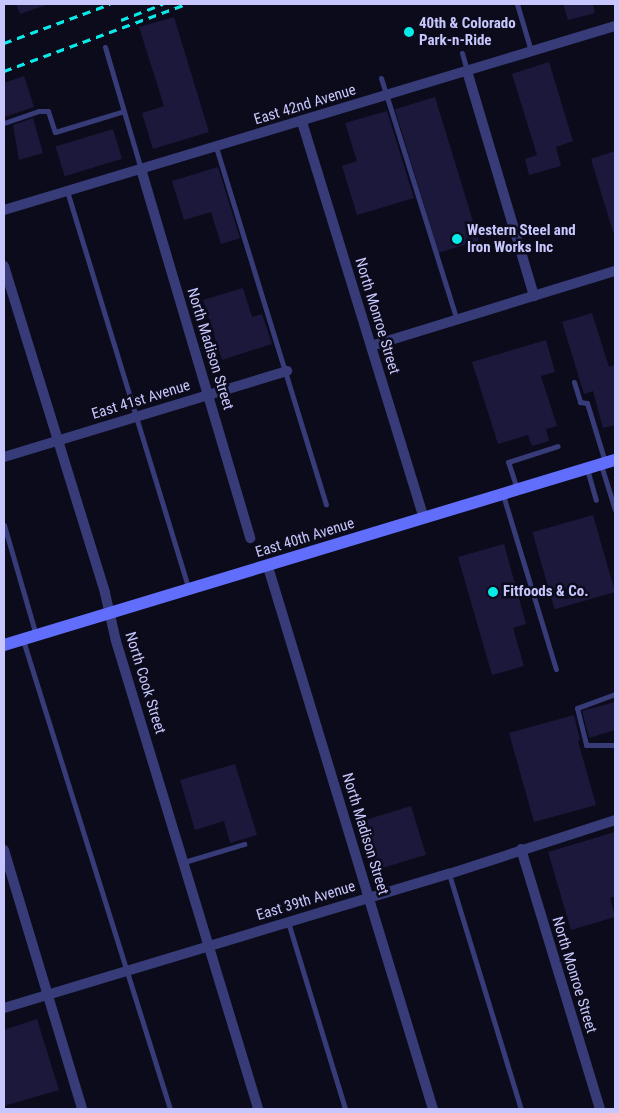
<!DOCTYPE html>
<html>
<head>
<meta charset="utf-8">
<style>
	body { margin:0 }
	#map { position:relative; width:619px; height:1113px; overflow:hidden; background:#0c0b1b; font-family:"Roboto Condensed",sans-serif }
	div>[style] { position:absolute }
	.building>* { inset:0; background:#1b183c; transform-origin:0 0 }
	.lane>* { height:5px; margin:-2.5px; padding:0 2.5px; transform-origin:2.5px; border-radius:2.5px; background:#373c79 }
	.street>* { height:10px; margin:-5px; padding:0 5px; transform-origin:5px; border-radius:5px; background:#373c79 }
	.secondary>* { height:12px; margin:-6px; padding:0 6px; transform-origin:6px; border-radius:6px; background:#616efb }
	.rail>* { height:3px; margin-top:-1.5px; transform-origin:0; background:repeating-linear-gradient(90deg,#07eae8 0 8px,transparent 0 14px) }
	.dots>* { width:14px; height:14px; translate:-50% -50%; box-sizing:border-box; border:2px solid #0c0b1b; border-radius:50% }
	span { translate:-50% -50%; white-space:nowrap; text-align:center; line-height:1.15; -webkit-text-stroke:5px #0c0b1b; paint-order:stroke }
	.poi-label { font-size:15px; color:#c7c7fd; font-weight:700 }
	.left { translate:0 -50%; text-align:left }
	.street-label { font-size:15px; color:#c7c7fd }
	.frame { position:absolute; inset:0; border:5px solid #c7c7fd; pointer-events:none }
</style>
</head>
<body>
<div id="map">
	<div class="building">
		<div style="clip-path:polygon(16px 4px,46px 4px,46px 5px,20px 14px)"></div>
		<div style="clip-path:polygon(563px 4px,593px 4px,595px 13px,568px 20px)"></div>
		<div style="clip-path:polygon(174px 17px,209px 132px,153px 149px,142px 113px,164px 106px,139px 27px)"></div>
		<div style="clip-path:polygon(549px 62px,573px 141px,556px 147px,561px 166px,529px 175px,525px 159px,537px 155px,512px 74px)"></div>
		<div style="clip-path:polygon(24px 76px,34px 107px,4px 117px,4px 83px)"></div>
		<div style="left:435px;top:97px;width:150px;height:42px;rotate:73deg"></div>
		<div style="clip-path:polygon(387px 111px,414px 198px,357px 215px,342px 166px,357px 161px,345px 123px)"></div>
		<div style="clip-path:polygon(33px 118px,43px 153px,19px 160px,13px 125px)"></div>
		<div style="left:113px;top:129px;width:31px;height:60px;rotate:73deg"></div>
		<div style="clip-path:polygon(615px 151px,615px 231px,613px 232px,591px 159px)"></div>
		<div style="clip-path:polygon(218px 167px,240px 238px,221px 244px,211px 212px,184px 220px,172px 181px)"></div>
		<div style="clip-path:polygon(243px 288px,252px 317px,262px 314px,272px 344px,222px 360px,203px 300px)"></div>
		<div style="clip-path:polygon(592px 313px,609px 367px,615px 365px,615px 425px,603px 428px,593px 391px,584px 394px,562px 322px)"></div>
		<div style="clip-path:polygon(546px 340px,555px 372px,541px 376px,557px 426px,546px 429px,549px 441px,532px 446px,528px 435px,498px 444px,472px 362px)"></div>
		<div style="left:593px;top:515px;width:80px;height:63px;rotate:74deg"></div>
		<div style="clip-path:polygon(504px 544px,526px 624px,513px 628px,524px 666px,492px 675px,458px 557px)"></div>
		<div style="clip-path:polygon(615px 702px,615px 730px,589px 738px,582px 711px)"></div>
		<div style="clip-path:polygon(574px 715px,580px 740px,578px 741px,596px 805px,534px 822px,509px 733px)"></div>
		<div style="clip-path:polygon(235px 764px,257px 835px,230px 843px,224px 821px,195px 830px,180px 780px)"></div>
		<div style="left:411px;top:806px;width:51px;height:53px;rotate:73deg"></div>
		<div style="clip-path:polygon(615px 832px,615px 896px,610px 898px,615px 917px,571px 930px,548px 852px)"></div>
		<div style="clip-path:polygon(37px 1019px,59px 1090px,4px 1106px,4px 1030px)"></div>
	</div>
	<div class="lane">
		<div style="left:517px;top:4px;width:49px;rotate:73.4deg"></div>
		<div style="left:105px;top:47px;width:127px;rotate:73.6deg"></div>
		<div style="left:462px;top:53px;width:19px;rotate:74deg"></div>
		<div style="left:381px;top:78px;width:254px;rotate:72.6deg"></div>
		<div style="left:4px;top:123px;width:37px;rotate:-19deg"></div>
		<div style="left:39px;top:111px;width:9px"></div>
		<div style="left:48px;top:111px;width:22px;rotate:72deg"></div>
		<div style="left:55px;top:132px;width:72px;rotate:-16.9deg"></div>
		<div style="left:216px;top:147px;width:374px;rotate:72.9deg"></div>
		<div style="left:67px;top:191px;width:415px;rotate:73deg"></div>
		<div style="left:574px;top:382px;width:21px;rotate:73deg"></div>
		<div style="left:580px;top:402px;width:7px;rotate:8deg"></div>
		<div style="left:587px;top:403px;width:62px;rotate:73deg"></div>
		<div style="left:601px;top:465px;width:47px;rotate:72.7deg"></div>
		<div style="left:587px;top:469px;width:32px;rotate:74deg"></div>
		<div style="left:517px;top:489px;width:28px;rotate:-108deg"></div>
		<div style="left:508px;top:462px;width:52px;rotate:-17.7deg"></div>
		<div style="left:503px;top:495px;width:182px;rotate:73.1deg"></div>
		<div style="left:4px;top:525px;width:115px;rotate:73.8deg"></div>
		<div style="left:23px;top:640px;width:491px;rotate:72.6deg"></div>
		<div style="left:615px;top:694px;width:40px;rotate:159.8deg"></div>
		<div style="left:577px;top:708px;width:38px;rotate:76deg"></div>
		<div style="left:586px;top:745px;width:29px"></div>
		<div style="left:184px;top:862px;width:63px;rotate:-16.7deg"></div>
		<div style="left:449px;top:874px;width:246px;rotate:73deg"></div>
		<div style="left:288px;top:922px;width:195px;rotate:73deg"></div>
	</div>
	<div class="street">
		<div style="left:467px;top:71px;width:235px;rotate:73.4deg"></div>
		<div style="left:302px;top:122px;width:414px;rotate:72.9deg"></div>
		<div style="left:141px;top:169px;width:385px;rotate:73.5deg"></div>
		<div style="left:4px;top:210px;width:638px;rotate:-16.76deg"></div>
		<div style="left:4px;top:266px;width:342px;rotate:72.8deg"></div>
		<div style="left:105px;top:593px;width:49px;rotate:77.1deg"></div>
		<div style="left:116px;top:641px;width:489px;rotate:73.1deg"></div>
		<div style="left:371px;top:346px;width:255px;rotate:-17.1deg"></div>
		<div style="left:4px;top:457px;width:296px;rotate:-16.9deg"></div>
		<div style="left:268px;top:567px;width:567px;rotate:73.07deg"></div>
		<div style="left:521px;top:849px;width:272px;rotate:73.1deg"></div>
		<div style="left:4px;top:850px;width:270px;rotate:73.2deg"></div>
		<div style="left:4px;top:1008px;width:465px;rotate:-16.8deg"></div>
		<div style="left:449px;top:874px;width:175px;rotate:-18deg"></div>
	</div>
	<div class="secondary">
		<div style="left:4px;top:645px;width:638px;rotate:-16.85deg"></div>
	</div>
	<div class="rail">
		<div style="left:121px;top:20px;width:45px;rotate:-20.9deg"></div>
		<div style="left:4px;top:43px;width:113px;rotate:-20.2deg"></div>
		<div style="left:4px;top:71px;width:194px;rotate:-20.2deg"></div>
	</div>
	<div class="dots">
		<div style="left:409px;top:32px;background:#07eae8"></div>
		<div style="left:457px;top:239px;background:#07eae8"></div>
		<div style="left:493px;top:592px;background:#07eae8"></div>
	</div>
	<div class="poi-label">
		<span class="left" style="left:419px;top:32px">40th &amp; Colorado<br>Park-n-Ride</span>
		<span class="left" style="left:467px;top:239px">Western Steel and<br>Iron Works Inc</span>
		<span class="left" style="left:503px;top:592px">Fitfoods &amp; Co.</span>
	</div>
	<div class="street-label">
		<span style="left:305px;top:105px;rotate:-17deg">East 42nd Avenue</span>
		<span style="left:377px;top:316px;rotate:73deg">North Monroe Street</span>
		<span style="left:210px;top:349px;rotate:73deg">North Madison Street</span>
		<span style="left:141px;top:400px;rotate:-17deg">East 41st Avenue</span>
		<span style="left:305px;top:538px;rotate:-17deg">East 40th Avenue</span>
		<span style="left:145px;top:683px;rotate:73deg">North Cook Street</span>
		<span style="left:365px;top:834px;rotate:73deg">North Madison Street</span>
		<span style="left:306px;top:901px;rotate:-17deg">East 39th Avenue</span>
		<span style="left:574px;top:975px;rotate:73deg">North Monroe Street</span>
	</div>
	<div class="frame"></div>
</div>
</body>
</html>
